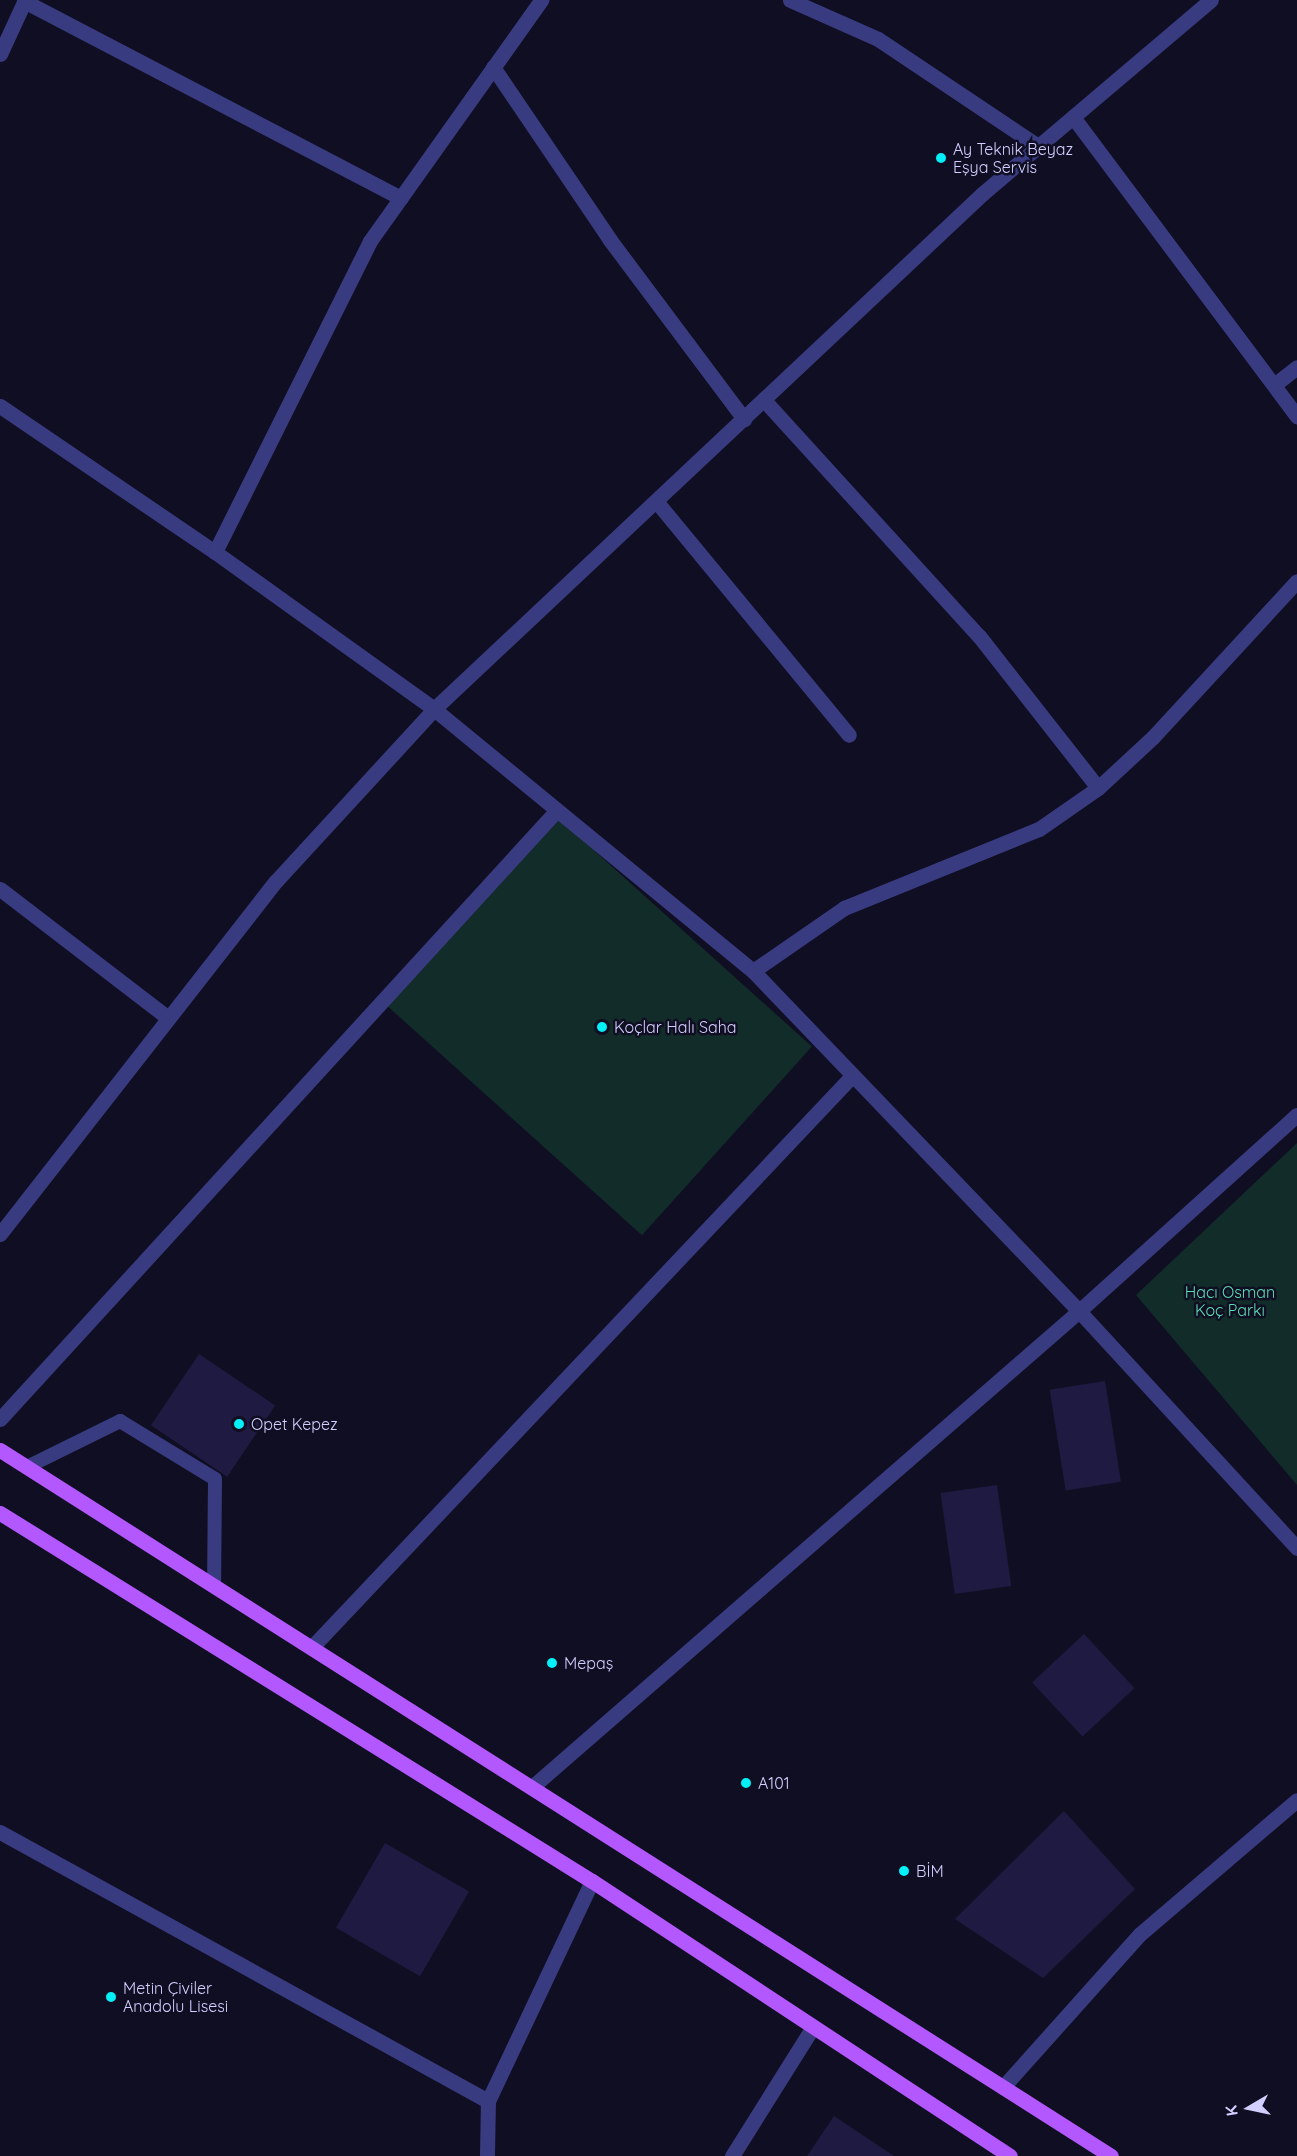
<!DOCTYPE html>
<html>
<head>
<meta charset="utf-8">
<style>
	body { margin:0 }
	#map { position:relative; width:1297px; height:2156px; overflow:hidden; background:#100e22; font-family:Quicksand,sans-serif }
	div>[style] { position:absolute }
	.green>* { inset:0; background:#112c29; transform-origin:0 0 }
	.building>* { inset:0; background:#1f1a42; transform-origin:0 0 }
	.service>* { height:14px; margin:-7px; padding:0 7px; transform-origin:7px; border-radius:7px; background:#393b80 }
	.minor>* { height:15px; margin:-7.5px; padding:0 7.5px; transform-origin:7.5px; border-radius:7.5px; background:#393b80 }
	.tertiary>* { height:15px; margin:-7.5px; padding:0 7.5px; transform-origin:7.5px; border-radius:7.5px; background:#393b80 }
	.primary>* { height:15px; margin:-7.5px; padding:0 7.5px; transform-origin:7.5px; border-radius:7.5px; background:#b357fe }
	.dots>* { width:16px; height:16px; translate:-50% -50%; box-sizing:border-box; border:3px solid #100e22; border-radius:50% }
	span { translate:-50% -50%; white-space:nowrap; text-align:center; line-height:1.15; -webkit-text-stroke:5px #100e22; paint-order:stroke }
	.poi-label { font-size:16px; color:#d1cfff }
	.left { translate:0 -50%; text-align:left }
	.park-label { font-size:16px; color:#5bdeb4 }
	.north { position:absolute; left:1219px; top:2078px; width:60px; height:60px; -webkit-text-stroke:4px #100e22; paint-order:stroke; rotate:261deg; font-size:16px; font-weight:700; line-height:24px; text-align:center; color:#d1cfff }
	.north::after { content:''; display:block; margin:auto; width:21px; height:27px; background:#d1cfff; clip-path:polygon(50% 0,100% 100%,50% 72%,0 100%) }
</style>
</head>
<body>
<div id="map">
	<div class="green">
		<div style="left:557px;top:817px;width:343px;height:254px;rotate:42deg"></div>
		<div style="clip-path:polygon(1297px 1143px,1297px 1485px,1136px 1295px)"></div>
	</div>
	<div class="building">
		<div style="left:199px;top:1354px;width:92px;height:86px;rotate:34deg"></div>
		<div style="left:1105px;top:1381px;width:102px;height:56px;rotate:81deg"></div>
		<div style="left:997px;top:1485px;width:102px;height:57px;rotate:82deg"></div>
		<div style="left:1084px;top:1634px;width:74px;height:71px;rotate:47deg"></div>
		<div style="clip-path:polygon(1064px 1811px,1135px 1889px,1043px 1978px,955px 1919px)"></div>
		<div style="left:385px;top:1843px;width:97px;height:98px;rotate:30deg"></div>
		<div style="clip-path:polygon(834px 2116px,894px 2156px,807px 2156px)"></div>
	</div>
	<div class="service">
		<div style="left:27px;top:1467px;width:104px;rotate:-26.3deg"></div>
		<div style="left:120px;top:1421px;width:111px;rotate:31.4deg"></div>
		<div style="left:215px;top:1479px;width:107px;rotate:90.5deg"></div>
	</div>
	<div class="minor">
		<div style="left:790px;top:0;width:96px;rotate:23.9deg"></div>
		<div style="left:878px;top:39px;width:192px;rotate:33.8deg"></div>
		<div style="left:24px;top:1px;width:425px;rotate:27.6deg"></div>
		<div style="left:493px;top:67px;width:209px;rotate:55.9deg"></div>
		<div style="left:610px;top:240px;width:224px;rotate:53.2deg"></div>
		<div style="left:1073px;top:117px;width:374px;rotate:53.2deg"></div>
		<div style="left:1274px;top:385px;width:29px;rotate:-38deg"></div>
		<div style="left:764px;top:400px;width:319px;rotate:47.7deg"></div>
		<div style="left:979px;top:636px;width:193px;rotate:51.9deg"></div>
		<div style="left:0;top:406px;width:260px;rotate:34.2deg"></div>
		<div style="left:215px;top:552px;width:269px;rotate:35.6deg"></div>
		<div style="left:434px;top:709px;width:413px;rotate:39.4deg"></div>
		<div style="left:753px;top:971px;width:471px;rotate:46.2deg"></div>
		<div style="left:1079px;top:1311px;width:322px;rotate:47.4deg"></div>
		<div style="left:656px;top:501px;width:303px;rotate:50.5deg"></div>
		<div style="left:215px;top:552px;width:347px;rotate:-63.5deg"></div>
		<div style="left:370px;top:241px;width:296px;rotate:-54.6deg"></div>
		<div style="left:0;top:889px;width:212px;rotate:37.5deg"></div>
		<div style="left:753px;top:971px;width:111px;rotate:-34.7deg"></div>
		<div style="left:844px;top:908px;width:210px;rotate:-22.1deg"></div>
		<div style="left:1039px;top:829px;width:72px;rotate:-34.8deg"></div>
		<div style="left:1098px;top:788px;width:75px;rotate:-42.8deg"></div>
		<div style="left:1153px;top:737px;width:212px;rotate:-47.3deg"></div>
		<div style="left:0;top:1234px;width:448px;rotate:-52deg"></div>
		<div style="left:276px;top:881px;width:234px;rotate:-47.4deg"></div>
		<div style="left:434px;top:709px;width:752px;rotate:-43.22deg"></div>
		<div style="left:982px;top:194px;width:300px;rotate:-40.3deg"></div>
		<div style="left:0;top:1419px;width:825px;rotate:-47.55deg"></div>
		<div style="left:312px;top:1647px;width:786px;rotate:-46.6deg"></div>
		<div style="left:532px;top:1787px;width:725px;rotate:-41.03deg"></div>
		<div style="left:1079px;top:1311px;width:293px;rotate:-42deg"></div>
		<div style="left:0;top:1832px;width:557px;rotate:28.86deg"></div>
		<div style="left:488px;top:2101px;width:243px;rotate:-64.7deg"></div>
		<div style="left:1003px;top:2087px;width:205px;rotate:-48.2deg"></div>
		<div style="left:1140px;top:1934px;width:206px;rotate:-40.5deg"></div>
		<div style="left:487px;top:2156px;width:55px;rotate:-89deg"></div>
		<div style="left:732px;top:2156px;width:152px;rotate:-57.9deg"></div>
	</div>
	<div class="tertiary">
		<div style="left:0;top:54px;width:60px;rotate:-65.2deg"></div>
	</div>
	<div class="primary">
		<div style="left:0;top:1450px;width:1316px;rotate:32.43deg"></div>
		<div style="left:0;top:1513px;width:697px;rotate:31.87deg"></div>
		<div style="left:592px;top:1881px;width:500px;rotate:33.34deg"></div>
	</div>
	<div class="dots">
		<div style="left:941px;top:158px;background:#02f0f7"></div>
		<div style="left:602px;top:1027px;background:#02f0f7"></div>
		<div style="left:239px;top:1424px;background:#02f0f7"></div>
		<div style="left:552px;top:1663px;background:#02f0f7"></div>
		<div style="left:746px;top:1783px;background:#02f0f7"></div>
		<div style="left:904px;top:1871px;background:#02f0f7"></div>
		<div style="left:111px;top:1997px;background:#02f0f7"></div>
	</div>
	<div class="poi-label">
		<span class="left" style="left:953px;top:158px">Ay Teknik Beyaz<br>Eşya Servis</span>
		<span class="left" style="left:614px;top:1027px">Koçlar Halı Saha</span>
		<span class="left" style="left:251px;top:1424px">Opet Kepez</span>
		<span class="left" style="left:564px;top:1663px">Mepaş</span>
		<span class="left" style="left:758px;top:1783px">A101</span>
		<span class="left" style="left:916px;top:1871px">BİM</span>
		<span class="left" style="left:123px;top:1997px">Metin Çiviler<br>Anadolu Lisesi</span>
	</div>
	<div class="park-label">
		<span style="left:1230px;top:1301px">Hacı Osman<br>Koç Parkı</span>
	</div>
	<div class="north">K</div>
</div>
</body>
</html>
